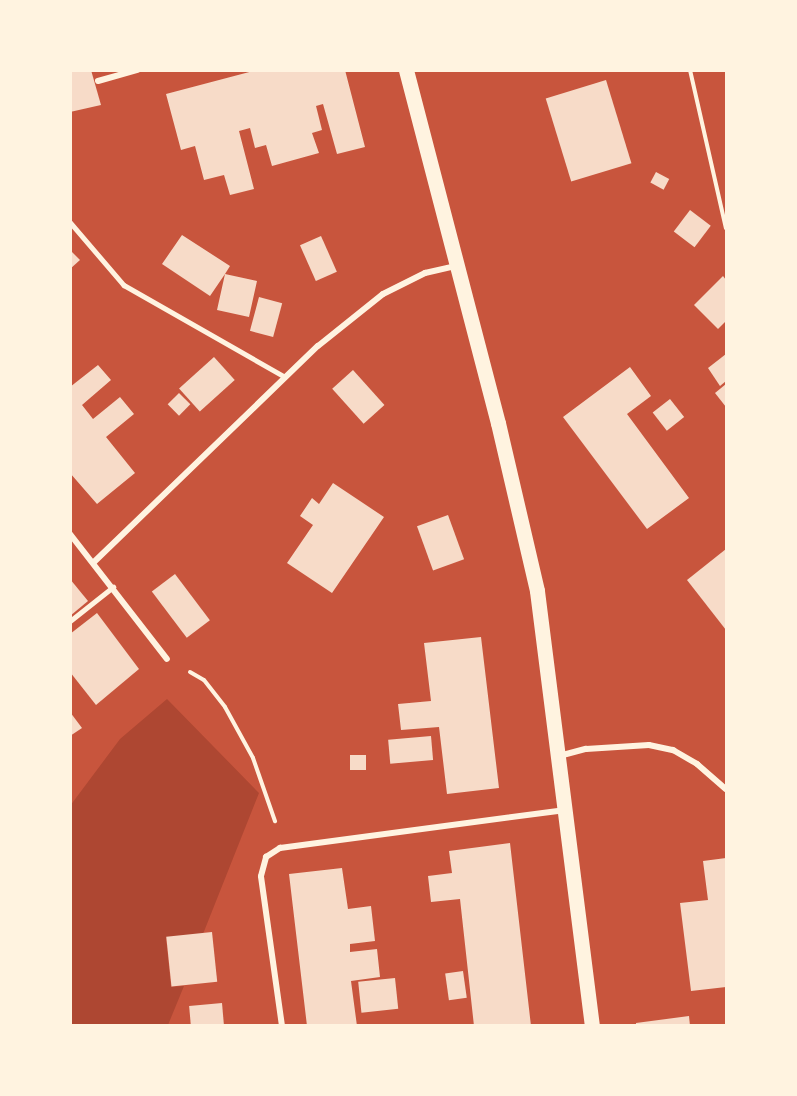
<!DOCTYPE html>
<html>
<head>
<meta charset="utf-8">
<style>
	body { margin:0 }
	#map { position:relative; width:797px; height:1096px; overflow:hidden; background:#c8553d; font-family:Poppins,sans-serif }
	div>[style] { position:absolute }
	.green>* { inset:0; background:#ae4732 }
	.building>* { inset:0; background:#f7dbc8; transform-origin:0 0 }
	.path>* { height:4px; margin:-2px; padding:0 2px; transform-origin:2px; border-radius:2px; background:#fff3e0 }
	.service>* { height:4.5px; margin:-2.25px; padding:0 2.25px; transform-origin:2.25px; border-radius:2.25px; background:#fff3e0 }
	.minor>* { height:6px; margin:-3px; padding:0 3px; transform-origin:3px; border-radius:3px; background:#fff3e0 }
	.primary>* { height:15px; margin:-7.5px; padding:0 7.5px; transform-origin:7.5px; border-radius:7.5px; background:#fff3e0 }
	span { translate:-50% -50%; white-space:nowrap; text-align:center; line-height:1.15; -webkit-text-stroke:6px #fff3e0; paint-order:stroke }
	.frame { position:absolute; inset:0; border:72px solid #fff3e0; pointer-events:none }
</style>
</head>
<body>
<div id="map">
	<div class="green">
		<div style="clip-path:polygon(167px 699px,259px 793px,203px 934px,166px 938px,171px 987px,184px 986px,168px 1025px,71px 1025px,70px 806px,120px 739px)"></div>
	</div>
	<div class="building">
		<div style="clip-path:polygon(70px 70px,91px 70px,101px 105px,70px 112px)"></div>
		<div style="clip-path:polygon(257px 70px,345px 70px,365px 147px,337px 154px,323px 104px,316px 106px,322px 130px,312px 133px,319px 153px,272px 166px,266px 145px,255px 148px,250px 128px,239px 131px,254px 189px,230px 195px,224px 175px,204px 180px,195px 146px,181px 150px,166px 94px)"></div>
		<div style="left:606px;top:80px;width:87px;height:63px;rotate:73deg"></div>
		<div style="left:656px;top:172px;width:15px;height:12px;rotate:28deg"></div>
		<div style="left:690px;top:210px;width:26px;height:27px;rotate:37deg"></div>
		<div style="clip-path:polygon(182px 235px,230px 266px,225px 274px,257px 281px,249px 317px,217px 310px,225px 274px,210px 296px,162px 264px)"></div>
		<div style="left:321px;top:236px;width:39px;height:23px;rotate:66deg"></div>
		<div style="clip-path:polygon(70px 250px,80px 260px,70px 269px)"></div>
		<div style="clip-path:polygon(723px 276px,726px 280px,726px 321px,718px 329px,694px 305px)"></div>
		<div style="left:259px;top:297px;width:24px;height:35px;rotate:15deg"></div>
		<div style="clip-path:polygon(726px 354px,726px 381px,720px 386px,708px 368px)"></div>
		<div style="left:214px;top:357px;width:31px;height:47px;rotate:48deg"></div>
		<div style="clip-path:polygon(98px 365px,111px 380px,82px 405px,93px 419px,120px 397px,134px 414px,106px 437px,135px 473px,97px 504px,70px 473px,70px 387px)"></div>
		<div style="clip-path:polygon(630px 367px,651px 396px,627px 414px,689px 498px,647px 529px,563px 417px)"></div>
		<div style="left:353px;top:370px;width:47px;height:28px;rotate:48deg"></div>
		<div style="clip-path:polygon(726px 384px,726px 407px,715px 393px)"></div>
		<div style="left:179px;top:393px;width:16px;height:16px;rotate:45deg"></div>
		<div style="left:670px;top:399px;width:23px;height:22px;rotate:52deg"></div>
		<div style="clip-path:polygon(333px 483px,384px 517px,332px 593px,287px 563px,313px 525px,300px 516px,312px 498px,319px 504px)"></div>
		<div style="left:448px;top:515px;width:47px;height:33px;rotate:70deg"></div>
		<div style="clip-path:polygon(726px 549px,726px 630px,687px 580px)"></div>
		<div style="left:175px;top:574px;width:58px;height:29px;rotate:53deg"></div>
		<div style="clip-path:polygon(70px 579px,88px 601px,70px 616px)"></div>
		<div style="clip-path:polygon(97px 613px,139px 669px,96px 705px,70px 672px,70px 634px)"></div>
		<div style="clip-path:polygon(481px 637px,499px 788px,447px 794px,439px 727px,401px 730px,398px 704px,431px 701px,424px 643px)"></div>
		<div style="clip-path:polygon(70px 712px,82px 728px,70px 736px)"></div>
		<div style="left:431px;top:736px;width:24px;height:43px;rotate:85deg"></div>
		<div style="left:350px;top:755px;width:16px;height:15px"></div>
		<div style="clip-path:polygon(510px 843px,531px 1026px,474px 1026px,460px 899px,431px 902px,428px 876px,452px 873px,449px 851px)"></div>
		<div style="clip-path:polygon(726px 858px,726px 987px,691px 991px,680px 903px,708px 900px,703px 861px)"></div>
		<div style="clip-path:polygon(342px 868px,348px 909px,371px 906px,375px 941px,350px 944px,350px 952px,377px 949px,380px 977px,351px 981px,357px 1026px,307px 1026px,289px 874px)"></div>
		<div style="left:212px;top:932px;width:50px;height:46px;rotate:84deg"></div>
		<div style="left:463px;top:971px;width:27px;height:18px;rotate:82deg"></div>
		<div style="left:395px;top:978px;width:31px;height:37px;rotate:84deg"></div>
		<div style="left:222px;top:1003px;width:23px;height:33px;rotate:85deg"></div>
		<div style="clip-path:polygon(689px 1016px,690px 1026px,636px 1026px,636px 1023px)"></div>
	</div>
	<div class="path">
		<div style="left:690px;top:70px;width:162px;rotate:77.2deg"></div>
		<div style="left:190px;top:672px;width:16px;rotate:30deg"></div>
		<div style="left:204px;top:680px;width:34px;rotate:52deg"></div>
		<div style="left:225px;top:707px;width:58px;rotate:61.2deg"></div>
		<div style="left:253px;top:758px;width:67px;rotate:70.8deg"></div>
	</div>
	<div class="service">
		<div style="left:70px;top:222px;width:83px;rotate:49.4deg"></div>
		<div style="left:124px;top:285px;width:185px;rotate:29.7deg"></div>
		<div style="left:70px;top:621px;width:55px;rotate:-38.3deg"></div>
	</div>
	<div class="minor">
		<div style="left:98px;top:81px;width:41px;rotate:-15.8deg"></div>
		<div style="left:70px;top:534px;width:158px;rotate:52.2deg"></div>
		<div style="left:94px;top:562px;width:311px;rotate:-44deg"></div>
		<div style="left:318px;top:346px;width:83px;rotate:-38.7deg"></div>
		<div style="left:383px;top:294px;width:47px;rotate:-26.6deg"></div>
		<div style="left:425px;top:273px;width:32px;rotate:-13deg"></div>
		<div style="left:559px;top:756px;width:28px;rotate:-15deg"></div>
		<div style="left:586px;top:749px;width:63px;rotate:-3.6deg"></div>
		<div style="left:649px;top:745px;width:25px;rotate:12deg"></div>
		<div style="left:673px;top:750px;width:28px;rotate:30deg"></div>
		<div style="left:697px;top:764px;width:38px;rotate:41deg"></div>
		<div style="left:282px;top:1026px;width:151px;rotate:-98deg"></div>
		<div style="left:261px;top:876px;width:20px;rotate:-75deg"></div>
		<div style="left:266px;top:857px;width:17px;rotate:-33deg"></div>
		<div style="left:280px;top:848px;width:288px;rotate:-7.6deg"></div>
	</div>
	<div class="primary">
		<div style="left:406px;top:70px;width:365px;rotate:75.4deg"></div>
		<div style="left:498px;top:423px;width:172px;rotate:76.9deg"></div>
		<div style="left:537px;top:591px;width:438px;rotate:82.8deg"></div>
	</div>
	<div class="frame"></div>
</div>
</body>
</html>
